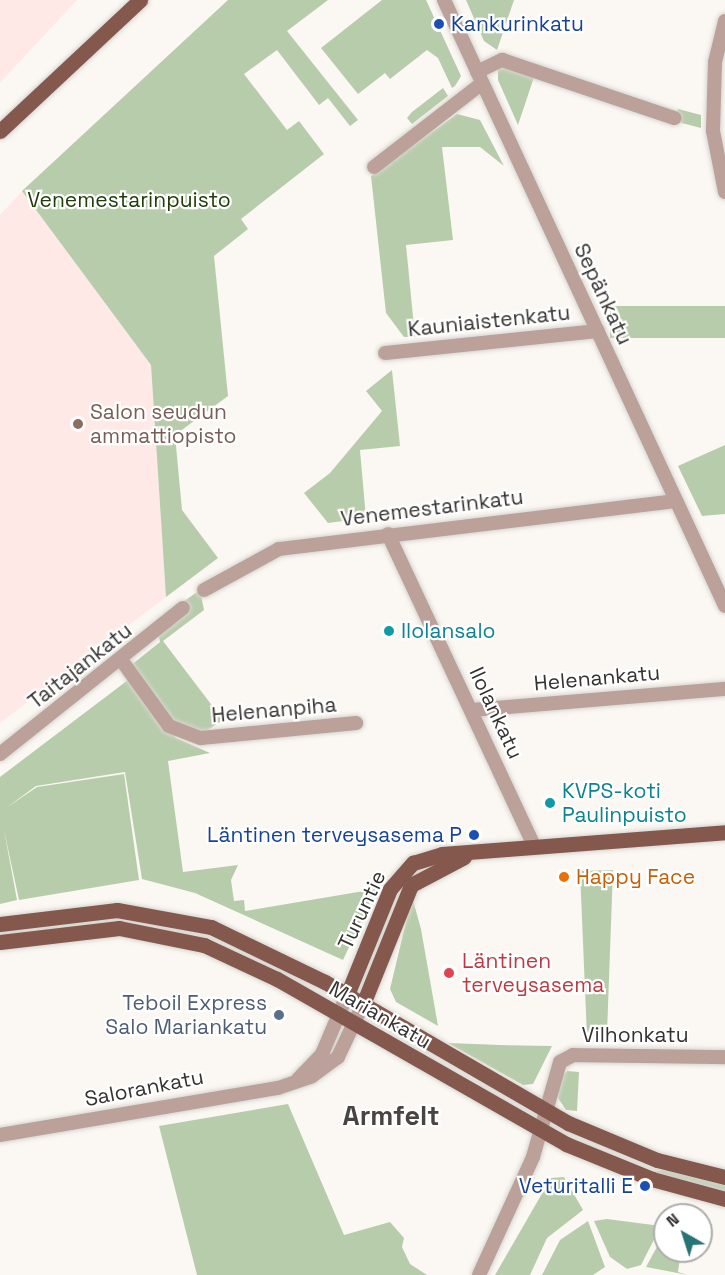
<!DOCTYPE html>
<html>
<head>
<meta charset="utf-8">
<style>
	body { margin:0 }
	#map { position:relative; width:725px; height:1275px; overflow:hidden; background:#fbf8f3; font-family:"Space Grotesk",sans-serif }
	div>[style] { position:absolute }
	.education>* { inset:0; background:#fee9e6 }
	.green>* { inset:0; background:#b7ccaa; transform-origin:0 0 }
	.roads { filter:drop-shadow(0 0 2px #d7d5d0) drop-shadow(0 0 2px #d7d5d0) }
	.minor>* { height:14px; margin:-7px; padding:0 7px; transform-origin:7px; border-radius:7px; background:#bba199 }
	.major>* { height:15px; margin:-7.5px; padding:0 7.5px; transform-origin:7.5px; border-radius:7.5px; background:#84584c }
	.dots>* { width:16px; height:16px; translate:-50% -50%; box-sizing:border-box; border:3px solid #fff; border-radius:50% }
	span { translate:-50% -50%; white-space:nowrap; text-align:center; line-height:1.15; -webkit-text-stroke:4.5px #fff; paint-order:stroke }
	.transit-label { font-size:21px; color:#164399 }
	.left { translate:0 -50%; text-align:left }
	.right { translate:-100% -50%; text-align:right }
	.park-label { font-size:21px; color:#223d0a }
	.street-label { font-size:21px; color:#343331 }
	.education-label { font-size:21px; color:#785e54 }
	.culture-label { font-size:21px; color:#0d838f }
	.food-label { font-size:21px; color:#c56008 }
	.health-label { font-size:21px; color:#be3a42 }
	.service-label { font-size:21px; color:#4e5e75 }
	.district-label { font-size:27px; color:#484541; font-weight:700 }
	.north { position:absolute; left:653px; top:1203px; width:60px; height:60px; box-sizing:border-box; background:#fff; border:2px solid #aeadad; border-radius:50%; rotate:321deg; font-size:16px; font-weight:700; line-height:24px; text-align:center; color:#343331 }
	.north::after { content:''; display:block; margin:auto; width:21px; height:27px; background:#287376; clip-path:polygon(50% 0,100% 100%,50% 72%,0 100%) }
</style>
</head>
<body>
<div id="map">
	<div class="education">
		<div style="clip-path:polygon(0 0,77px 0,0 83px)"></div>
		<div style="clip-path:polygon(22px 191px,151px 365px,166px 597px,0 723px,0 215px)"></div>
	</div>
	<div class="green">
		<div style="clip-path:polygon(228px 0,328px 0,287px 31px,358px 120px,350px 126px,328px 98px,319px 105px,277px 50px,244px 74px,287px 130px,299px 121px,324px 154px,241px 219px,248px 229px,214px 256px,228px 396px,175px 435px,182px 510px,218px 558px,166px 597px,151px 365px,22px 191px)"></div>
		<div style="clip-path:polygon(382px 0,426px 0,461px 76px,455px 86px,452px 88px,438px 58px,427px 50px,390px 79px,385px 73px,358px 94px,321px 48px)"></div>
		<div style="clip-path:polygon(466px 0,514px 0,497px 50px,484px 41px)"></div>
		<div style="clip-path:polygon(498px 63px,534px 77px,518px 125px,498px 80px)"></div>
		<div style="clip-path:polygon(443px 88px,448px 96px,412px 124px,407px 118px,412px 112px)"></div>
		<div style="clip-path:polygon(678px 109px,701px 115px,701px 128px,674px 121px)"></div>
		<div style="clip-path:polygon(457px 114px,480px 120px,504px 166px,480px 147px,442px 147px,453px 240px,406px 245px,415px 337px,404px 337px,386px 313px,371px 176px)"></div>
		<div style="left:725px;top:306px;width:32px;height:115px;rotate:90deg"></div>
		<div style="clip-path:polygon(392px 370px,400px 446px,360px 450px,366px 518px,328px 523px,304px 493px,330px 473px,382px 411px,366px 391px)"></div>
		<div style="clip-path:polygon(725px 445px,725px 514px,702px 516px,678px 466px)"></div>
		<div style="clip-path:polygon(200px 590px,204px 610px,163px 641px,223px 720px,200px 735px,172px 724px,130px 666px,160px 642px,156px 621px)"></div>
		<div style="clip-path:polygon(128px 680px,176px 738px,210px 753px,168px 761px,183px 872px,238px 865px,231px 880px,234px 901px,244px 900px,245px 911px,376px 889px,343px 960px,195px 893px,142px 879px,125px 772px,36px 786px,6px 808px,37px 787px,124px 774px,139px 880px,19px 900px,4px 830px,17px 900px,0 904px,0 777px)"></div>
		<div style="clip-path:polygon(613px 870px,607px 1033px,587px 1037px,580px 871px)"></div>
		<div style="clip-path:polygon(412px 897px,421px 929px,438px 1026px,396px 1002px,390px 989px)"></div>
		<div style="clip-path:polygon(448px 1043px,500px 1045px,552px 1046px,533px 1084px,523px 1085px)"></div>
		<div style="clip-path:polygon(567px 1071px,579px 1072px,577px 1111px,566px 1110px,558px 1098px,560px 1078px)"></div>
		<div style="clip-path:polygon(288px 1104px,344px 1235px,390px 1222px,404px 1238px,402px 1247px,410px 1264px,427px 1275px,197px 1275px,159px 1126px)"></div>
		<div style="clip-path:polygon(671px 1169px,725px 1183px,725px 1193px,651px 1172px)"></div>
		<div style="clip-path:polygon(564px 1177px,583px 1210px,547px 1238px,530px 1275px,495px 1275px,551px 1178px)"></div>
		<div style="clip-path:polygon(607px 1219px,661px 1226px,641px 1265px,627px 1269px,610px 1257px,594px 1221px)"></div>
		<div style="clip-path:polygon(588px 1221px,605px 1267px,593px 1275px,542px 1275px,560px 1240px)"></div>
		<div style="clip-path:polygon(665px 1232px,665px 1251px,681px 1251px,678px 1272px,688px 1275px,646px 1267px)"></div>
	</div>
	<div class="roads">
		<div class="minor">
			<div style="left:444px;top:0;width:668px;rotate:65.12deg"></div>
			<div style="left:725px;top:21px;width:42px;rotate:103.7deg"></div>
			<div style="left:715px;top:62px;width:69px;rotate:91.7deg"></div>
			<div style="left:713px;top:131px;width:62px;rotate:78.9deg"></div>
			<div style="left:477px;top:72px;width:28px;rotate:-26deg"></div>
			<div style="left:502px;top:60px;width:182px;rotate:18.6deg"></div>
			<div style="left:374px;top:167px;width:135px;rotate:-37.8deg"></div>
			<div style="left:385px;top:353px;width:214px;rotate:-5.9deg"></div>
			<div style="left:388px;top:534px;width:344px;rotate:64.9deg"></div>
			<div style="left:204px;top:590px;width:85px;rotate:-28.7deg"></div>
			<div style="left:279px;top:549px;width:399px;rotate:-6.9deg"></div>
			<div style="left:122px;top:661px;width:80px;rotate:54.1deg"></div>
			<div style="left:169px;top:726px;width:34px;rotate:21deg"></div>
			<div style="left:201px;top:738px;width:156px;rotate:-5.5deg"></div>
			<div style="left:473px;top:710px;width:253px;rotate:-4.8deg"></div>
			<div style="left:0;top:754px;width:234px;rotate:-38.6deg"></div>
			<div style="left:298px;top:1079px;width:35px;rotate:-46deg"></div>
			<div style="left:322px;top:1054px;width:64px;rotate:-67deg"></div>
			<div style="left:0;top:1135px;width:282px;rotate:-9.6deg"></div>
			<div style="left:278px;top:1088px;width:36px;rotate:-19deg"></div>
			<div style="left:312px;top:1076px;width:32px;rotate:-36deg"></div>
			<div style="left:338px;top:1057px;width:59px;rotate:-64.7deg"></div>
			<div style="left:479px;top:1275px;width:130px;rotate:-65.4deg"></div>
			<div style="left:533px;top:1157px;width:99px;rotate:-74.1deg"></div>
			<div style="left:560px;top:1062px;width:15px;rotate:-28deg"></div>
			<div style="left:573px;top:1055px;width:152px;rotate:0.8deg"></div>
		</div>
		<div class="major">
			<div style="left:0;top:131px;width:192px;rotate:-43.1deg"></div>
			<div style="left:0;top:924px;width:118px;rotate:-6.8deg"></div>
			<div style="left:117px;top:910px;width:96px;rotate:10.3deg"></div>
			<div style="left:211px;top:927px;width:127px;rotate:25.8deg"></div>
			<div style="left:325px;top:982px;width:281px;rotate:30.1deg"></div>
			<div style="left:568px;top:1123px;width:96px;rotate:22.6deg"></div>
			<div style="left:657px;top:1160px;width:70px;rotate:14deg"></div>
			<div style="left:0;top:942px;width:120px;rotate:-6.7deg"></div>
			<div style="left:119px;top:928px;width:87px;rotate:11.3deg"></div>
			<div style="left:204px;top:945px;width:81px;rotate:25deg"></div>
			<div style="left:277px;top:979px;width:333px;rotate:29.7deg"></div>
			<div style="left:566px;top:1144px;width:93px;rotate:22.1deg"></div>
			<div style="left:652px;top:1179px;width:76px;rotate:15.3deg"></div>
			<div style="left:347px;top:995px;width:114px;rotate:-67.9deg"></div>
			<div style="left:390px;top:889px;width:35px;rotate:-49deg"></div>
			<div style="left:413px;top:863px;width:30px;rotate:-17deg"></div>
			<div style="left:442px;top:854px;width:284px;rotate:-4.4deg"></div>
			<div style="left:363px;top:1004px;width:128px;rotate:-68deg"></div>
			<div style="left:411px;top:885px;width:60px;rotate:-27.8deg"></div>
		</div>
	</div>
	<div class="dots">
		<div style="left:439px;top:24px;background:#1a4fb4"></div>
		<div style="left:78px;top:424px;background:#8d6e63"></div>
		<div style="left:389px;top:631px;background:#0f9aa8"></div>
		<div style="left:550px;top:803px;background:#0f9aa8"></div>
		<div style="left:474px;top:835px;background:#1a4fb4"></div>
		<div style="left:564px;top:877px;background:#e8710a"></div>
		<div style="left:449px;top:973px;background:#e0444e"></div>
		<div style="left:279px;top:1015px;background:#5c6f8a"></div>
		<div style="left:645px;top:1186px;background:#1a4fb4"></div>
	</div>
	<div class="transit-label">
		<span class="left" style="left:451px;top:24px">Kankurinkatu</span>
		<span class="right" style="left:462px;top:835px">Läntinen terveysasema P</span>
		<span class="right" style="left:633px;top:1186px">Veturitalli E</span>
	</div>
	<div class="park-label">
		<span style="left:129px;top:200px">Venemestarinpuisto</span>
	</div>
	<div class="street-label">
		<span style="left:603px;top:294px;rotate:65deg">Sepänkatu</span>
		<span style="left:489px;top:321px;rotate:-6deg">Kauniaistenkatu</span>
		<span style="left:432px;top:508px;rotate:-7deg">Venemestarinkatu</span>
		<span style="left:80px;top:666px;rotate:-38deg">Taitajankatu</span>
		<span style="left:597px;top:678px;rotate:-5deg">Helenankatu</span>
		<span style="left:274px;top:710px;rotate:-5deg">Helenanpiha</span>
		<span style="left:496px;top:713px;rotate:65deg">Ilolankatu</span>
		<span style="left:362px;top:910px;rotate:-65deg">Turuntie</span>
		<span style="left:380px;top:1015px;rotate:30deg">Mariankatu</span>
		<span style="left:635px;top:1035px">Vilhonkatu</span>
		<span style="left:144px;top:1088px;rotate:-11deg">Salorankatu</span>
	</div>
	<div class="education-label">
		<span class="left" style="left:90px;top:424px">Salon seudun<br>ammattiopisto</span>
	</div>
	<div class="culture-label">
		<span class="left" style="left:401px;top:631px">Ilolansalo</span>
		<span class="left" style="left:562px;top:803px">KVPS-koti<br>Paulinpuisto</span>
	</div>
	<div class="food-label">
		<span class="left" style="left:576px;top:877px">Happy Face</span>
	</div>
	<div class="health-label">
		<span class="left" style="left:462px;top:973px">Läntinen<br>terveysasema</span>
	</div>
	<div class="service-label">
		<span class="right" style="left:267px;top:1015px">Teboil Express<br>Salo Mariankatu</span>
	</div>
	<div class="district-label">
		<span style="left:391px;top:1116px">Armfelt</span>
	</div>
	<div class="north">N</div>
</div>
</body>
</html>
